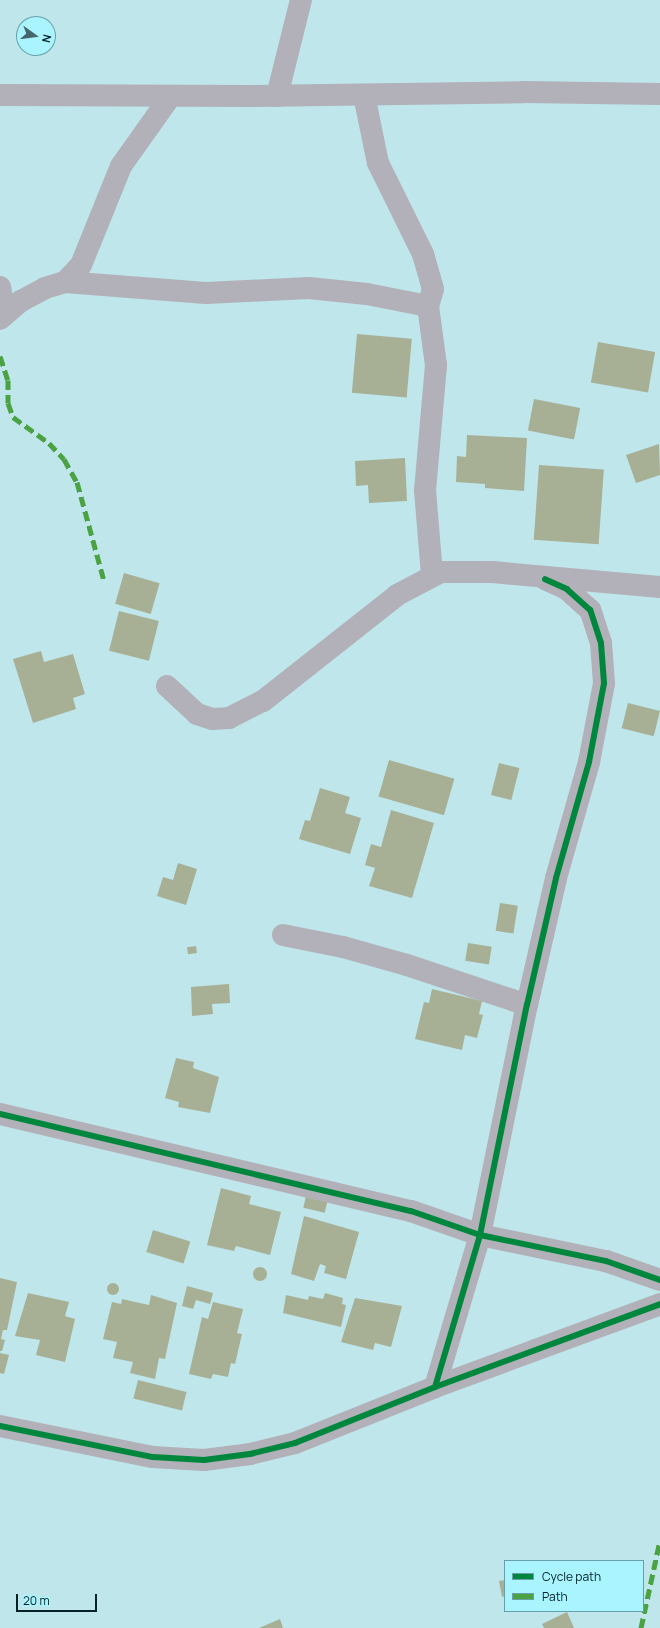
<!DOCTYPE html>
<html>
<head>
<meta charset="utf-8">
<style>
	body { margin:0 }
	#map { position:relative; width:660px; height:1628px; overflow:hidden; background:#bee6eb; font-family:Manrope,sans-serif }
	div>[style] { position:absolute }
	.building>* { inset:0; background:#a7b095; transform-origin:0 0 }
	.round { border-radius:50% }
	.street>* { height:22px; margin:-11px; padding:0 11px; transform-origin:11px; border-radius:11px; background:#b2b0b8 }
	.quiet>* { height:5px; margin-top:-2.5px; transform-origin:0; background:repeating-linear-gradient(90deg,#4ba242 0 10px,transparent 0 15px) }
	.cycleway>* { height:6px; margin:-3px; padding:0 3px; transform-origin:3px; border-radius:3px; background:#00873e }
	span { translate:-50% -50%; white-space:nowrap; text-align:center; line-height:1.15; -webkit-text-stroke:3px #aaf4ff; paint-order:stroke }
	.legend { position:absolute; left:504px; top:1560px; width:140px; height:52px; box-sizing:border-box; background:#aaf4ff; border:1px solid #67a0a8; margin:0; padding:5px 7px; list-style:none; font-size:12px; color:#022226 }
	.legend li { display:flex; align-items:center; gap:8px; height:20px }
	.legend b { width:20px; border:1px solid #67a0a8 }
	.north { position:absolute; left:16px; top:16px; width:40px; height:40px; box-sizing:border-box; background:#aaf4ff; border:1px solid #67a0a8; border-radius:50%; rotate:104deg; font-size:11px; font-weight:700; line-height:16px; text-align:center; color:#022226 }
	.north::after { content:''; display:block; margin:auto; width:14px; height:18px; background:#44676b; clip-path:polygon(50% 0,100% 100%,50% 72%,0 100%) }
	.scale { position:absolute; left:16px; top:1594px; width:81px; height:18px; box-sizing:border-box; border:2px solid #022226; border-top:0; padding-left:5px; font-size:12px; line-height:14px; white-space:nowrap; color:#022226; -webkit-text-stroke:3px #aaf4ff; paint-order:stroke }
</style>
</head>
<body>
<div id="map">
	<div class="building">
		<div style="left:357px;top:334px;width:55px;height:59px;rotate:5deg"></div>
		<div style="left:598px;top:342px;width:58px;height:41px;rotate:10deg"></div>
		<div style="left:534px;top:399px;width:47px;height:32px;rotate:11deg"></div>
		<div style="clip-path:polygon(467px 435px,527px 438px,524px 491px,485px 488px,485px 484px,456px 482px,457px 456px,466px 457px)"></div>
		<div style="clip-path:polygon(659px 444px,660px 475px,636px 483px,626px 455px)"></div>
		<div style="clip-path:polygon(405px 458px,407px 501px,369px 503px,368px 485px,356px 486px,355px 461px)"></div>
		<div style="left:539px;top:465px;width:65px;height:75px;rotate:4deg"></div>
		<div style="left:124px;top:573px;width:37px;height:32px;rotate:16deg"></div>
		<div style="left:119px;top:611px;width:41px;height:41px;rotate:14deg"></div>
		<div style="clip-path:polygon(41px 651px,44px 662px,73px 654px,85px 694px,73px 698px,76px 709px,33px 723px,13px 659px)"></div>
		<div style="left:628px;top:703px;width:33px;height:26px;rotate:14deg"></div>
		<div style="left:389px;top:760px;width:68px;height:38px;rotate:16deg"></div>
		<div style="left:499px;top:763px;width:21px;height:33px;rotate:14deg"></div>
		<div style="clip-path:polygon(320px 788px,350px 797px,345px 813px,361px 818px,350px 854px,299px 839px,305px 820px,310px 821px)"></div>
		<div style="clip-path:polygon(391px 810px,434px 823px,412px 898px,369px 886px,375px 868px,365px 865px,371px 844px,381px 847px)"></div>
		<div style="clip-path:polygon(178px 863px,197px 869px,186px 905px,157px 896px,163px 877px,173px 880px)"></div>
		<div style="left:500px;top:903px;width:18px;height:28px;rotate:9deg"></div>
		<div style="left:468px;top:943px;width:24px;height:18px;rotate:9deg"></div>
		<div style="left:196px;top:946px;width:7px;height:9px;rotate:82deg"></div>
		<div style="clip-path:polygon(229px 984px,230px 1003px,212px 1004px,213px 1014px,192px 1016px,191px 987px)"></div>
		<div style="clip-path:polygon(432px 989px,482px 1001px,479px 1014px,483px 1015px,477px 1038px,465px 1035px,462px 1050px,415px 1039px,424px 1002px,429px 1003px)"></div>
		<div style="clip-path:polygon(176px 1058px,194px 1062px,193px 1068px,219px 1077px,210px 1113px,178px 1107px,179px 1102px,165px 1098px)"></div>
		<div style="clip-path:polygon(221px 1188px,251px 1196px,249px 1204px,281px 1212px,270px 1255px,236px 1246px,234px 1251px,207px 1245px)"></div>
		<div style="left:306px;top:1196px;width:22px;height:12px;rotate:13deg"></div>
		<div style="clip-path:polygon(304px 1216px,359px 1232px,346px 1279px,324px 1273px,326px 1266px,320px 1264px,314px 1281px,291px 1274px)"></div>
		<div style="left:153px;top:1230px;width:39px;height:23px;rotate:17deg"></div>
		<div class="round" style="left:253px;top:1267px;width:14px;height:14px"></div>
		<div style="clip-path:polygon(0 1278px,17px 1282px,7px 1330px,3px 1330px,1px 1339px,5px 1340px,2px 1351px,0 1351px)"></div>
		<div class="round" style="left:107px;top:1283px;width:12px;height:12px"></div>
		<div style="clip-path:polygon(187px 1286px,213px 1293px,210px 1304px,196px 1300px,193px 1309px,182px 1306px)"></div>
		<div style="clip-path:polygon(28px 1293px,69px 1302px,65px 1316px,75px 1319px,65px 1362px,36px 1355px,40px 1340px,15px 1336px)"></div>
		<div style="clip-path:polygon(325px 1293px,343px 1298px,342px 1304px,346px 1305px,341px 1327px,283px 1313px,286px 1295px,308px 1300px,309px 1296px,323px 1299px)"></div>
		<div style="clip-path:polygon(151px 1295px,177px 1303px,165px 1359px,159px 1358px,155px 1379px,130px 1373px,133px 1362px,113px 1358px,117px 1342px,103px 1339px,112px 1302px,121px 1304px,122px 1299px,149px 1305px)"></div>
		<div style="clip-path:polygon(355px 1298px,402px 1306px,391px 1347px,375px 1343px,373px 1350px,341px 1342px)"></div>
		<div style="clip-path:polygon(213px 1302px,243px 1309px,237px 1333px,242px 1334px,235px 1364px,231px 1363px,228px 1377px,213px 1374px,211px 1379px,189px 1374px,202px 1317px,208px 1319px)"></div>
		<div style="clip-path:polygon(0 1353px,9px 1355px,4px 1374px,0 1373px)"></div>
		<div style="left:138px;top:1380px;width:50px;height:19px;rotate:14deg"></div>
		<div style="clip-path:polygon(505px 1580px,505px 1596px,502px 1597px,499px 1581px)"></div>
		<div style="clip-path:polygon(567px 1612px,574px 1628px,544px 1628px,542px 1624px)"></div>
		<div style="clip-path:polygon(280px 1619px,283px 1628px,259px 1628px)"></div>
	</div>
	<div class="street">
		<div style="left:0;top:95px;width:252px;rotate:0.2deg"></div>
		<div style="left:252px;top:96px;width:272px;rotate:-0.8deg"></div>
		<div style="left:524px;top:92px;width:136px;rotate:0.8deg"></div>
		<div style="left:364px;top:95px;width:69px;rotate:78.4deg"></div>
		<div style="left:378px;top:163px;width:102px;rotate:63.7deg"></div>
		<div style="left:423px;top:254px;width:36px;rotate:74deg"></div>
		<div style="left:433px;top:289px;width:18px;rotate:106deg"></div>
		<div style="left:428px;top:306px;width:60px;rotate:82.3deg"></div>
		<div style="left:436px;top:365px;width:125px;rotate:95deg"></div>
		<div style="left:425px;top:490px;width:85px;rotate:85.3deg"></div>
		<div style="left:277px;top:96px;width:99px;rotate:-76deg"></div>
		<div style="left:65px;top:282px;width:23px;rotate:-47deg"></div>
		<div style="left:81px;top:265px;width:107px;rotate:-68deg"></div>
		<div style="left:121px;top:166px;width:85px;rotate:-54.6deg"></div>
		<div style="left:0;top:287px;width:27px;rotate:80deg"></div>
		<div style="left:0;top:319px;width:28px;rotate:-41deg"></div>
		<div style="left:21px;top:301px;width:27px;rotate:-28deg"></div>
		<div style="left:45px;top:288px;width:21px;rotate:-17deg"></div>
		<div style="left:65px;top:282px;width:141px;rotate:4.5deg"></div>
		<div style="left:206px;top:293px;width:103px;rotate:-2.8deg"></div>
		<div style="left:309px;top:288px;width:58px;rotate:5.9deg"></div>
		<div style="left:367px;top:294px;width:62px;rotate:11.1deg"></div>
		<div style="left:167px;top:686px;width:41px;rotate:43deg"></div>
		<div style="left:197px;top:714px;width:16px;rotate:18deg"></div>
		<div style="left:212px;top:719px;width:17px;rotate:-3deg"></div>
		<div style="left:229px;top:718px;width:38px;rotate:-27deg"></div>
		<div style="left:263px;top:701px;width:171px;rotate:-38.3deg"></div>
		<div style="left:397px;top:595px;width:50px;rotate:-27.6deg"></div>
		<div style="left:441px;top:572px;width:51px"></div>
		<div style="left:492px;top:572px;width:169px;rotate:5.1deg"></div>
		<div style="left:283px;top:935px;width:61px;rotate:11.3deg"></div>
		<div style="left:343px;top:947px;width:66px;rotate:15.7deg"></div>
		<div style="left:407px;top:965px;width:126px;rotate:18.4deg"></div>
		<div style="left:0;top:1114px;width:422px;rotate:13.3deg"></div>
		<div style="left:411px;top:1211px;width:73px;rotate:19.2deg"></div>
		<div style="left:480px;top:1235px;width:129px;rotate:11.7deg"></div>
		<div style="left:606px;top:1261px;width:57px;rotate:19.4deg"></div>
		<div style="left:435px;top:1387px;width:159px;rotate:-73.5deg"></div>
		<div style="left:480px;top:1235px;width:235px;rotate:-78.5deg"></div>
		<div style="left:527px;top:1005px;width:130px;rotate:-77.1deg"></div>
		<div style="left:556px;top:878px;width:121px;rotate:-74.1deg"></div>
		<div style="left:589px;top:762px;width:80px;rotate:-79.2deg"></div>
		<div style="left:604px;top:683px;width:40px;rotate:-94.3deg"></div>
		<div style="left:601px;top:643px;width:35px;rotate:-108deg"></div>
		<div style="left:590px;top:610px;width:31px;rotate:-138deg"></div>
		<div style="left:567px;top:589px;width:24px;rotate:-156deg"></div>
		<div style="left:0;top:1426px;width:156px;rotate:11.5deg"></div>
		<div style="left:153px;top:1457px;width:51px;rotate:3.4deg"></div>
		<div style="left:204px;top:1460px;width:46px;rotate:-7.4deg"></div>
		<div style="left:250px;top:1454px;width:46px;rotate:-13.7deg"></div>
		<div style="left:295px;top:1443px;width:151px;rotate:-21.8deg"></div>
		<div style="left:435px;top:1387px;width:240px;rotate:-20.2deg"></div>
	</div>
	<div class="quiet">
		<div style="left:0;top:356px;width:25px;rotate:72deg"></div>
		<div style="left:8px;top:380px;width:23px;rotate:90deg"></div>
		<div style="left:8px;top:403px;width:15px;rotate:70deg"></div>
		<div style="left:13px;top:417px;width:44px;rotate:35.8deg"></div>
		<div style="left:49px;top:443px;width:22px;rotate:47deg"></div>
		<div style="left:64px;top:459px;width:26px;rotate:61deg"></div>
		<div style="left:77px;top:482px;width:103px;rotate:74.7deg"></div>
		<div style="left:641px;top:1628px;width:90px;rotate:-77.8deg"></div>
	</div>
	<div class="cycleway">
		<div style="left:0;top:1114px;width:422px;rotate:13.3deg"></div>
		<div style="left:411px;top:1211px;width:73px;rotate:19.2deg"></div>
		<div style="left:480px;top:1235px;width:129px;rotate:11.7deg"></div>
		<div style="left:606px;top:1261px;width:57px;rotate:19.4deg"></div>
		<div style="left:435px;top:1387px;width:159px;rotate:-73.5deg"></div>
		<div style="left:480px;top:1235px;width:235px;rotate:-78.5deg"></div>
		<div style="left:527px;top:1005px;width:130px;rotate:-77.1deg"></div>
		<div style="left:556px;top:878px;width:121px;rotate:-74.1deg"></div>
		<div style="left:589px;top:762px;width:80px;rotate:-79.2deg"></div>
		<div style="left:604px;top:683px;width:40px;rotate:-94.3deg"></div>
		<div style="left:601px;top:643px;width:35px;rotate:-108deg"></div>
		<div style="left:590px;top:610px;width:31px;rotate:-138deg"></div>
		<div style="left:567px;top:589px;width:24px;rotate:-156deg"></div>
		<div style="left:0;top:1426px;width:156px;rotate:11.5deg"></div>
		<div style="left:153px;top:1457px;width:51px;rotate:3.4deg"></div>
		<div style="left:204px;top:1460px;width:46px;rotate:-7.4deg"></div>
		<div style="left:250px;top:1454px;width:46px;rotate:-13.7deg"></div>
		<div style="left:295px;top:1443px;width:151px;rotate:-21.8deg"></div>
		<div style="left:435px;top:1387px;width:240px;rotate:-20.2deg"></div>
	</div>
	<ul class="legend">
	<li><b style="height:5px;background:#00873e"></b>Cycle path</li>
	<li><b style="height:5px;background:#4ba242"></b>Path</li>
	</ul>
	<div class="north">N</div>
	<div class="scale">20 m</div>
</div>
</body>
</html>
